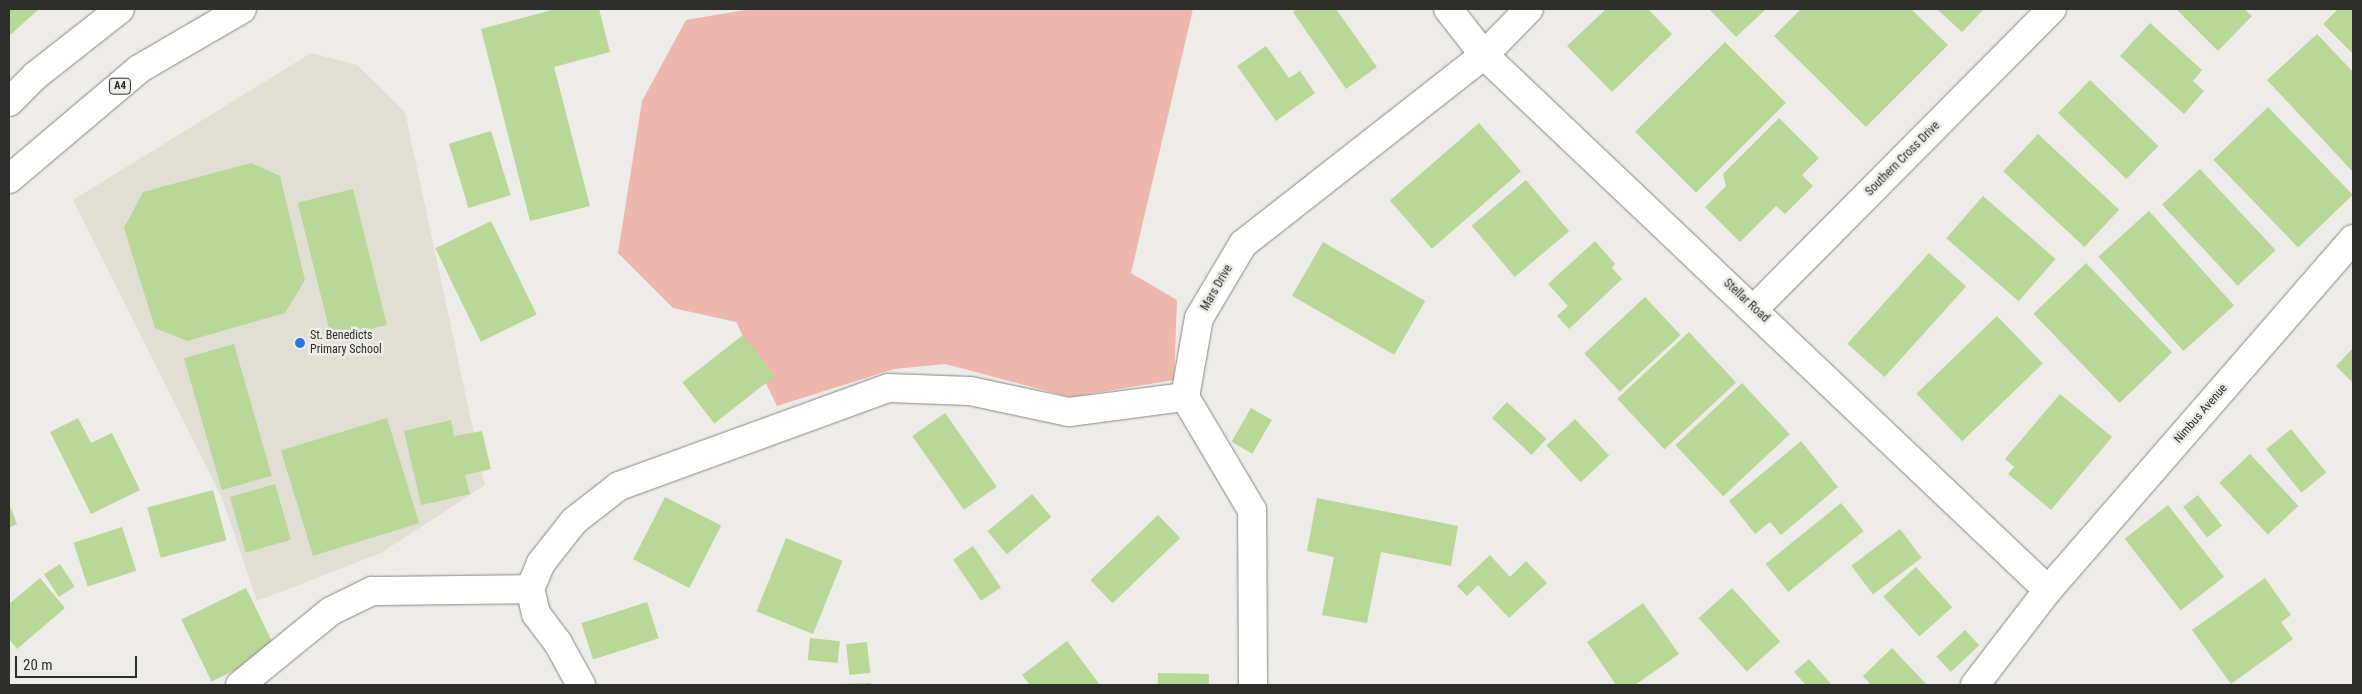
<!DOCTYPE html>
<html>
<head>
<meta charset="utf-8">
<style>
	body { margin:0 }
	#map { position:relative; width:2362px; height:694px; overflow:hidden; background:#edece8; font-family:"Roboto Condensed",sans-serif }
	div>[style] { position:absolute }
	.built>* { inset:0; background:#e1dfd4 }
	.green>* { inset:0; background:#edb7ad }
	.building>* { inset:0; background:#b9d796; transform-origin:0 0 }
	.roads { filter:drop-shadow(0 0 1px #888784) drop-shadow(0 0 1px #888784) }
	.minor>* { height:28px; margin:-14px; padding:0 14px; transform-origin:14px; border-radius:14px; background:#fff }
	.highway>* { height:28px; margin:-14px; padding:0 14px; transform-origin:14px; border-radius:14px; background:#fff }
	.dots>* { width:14px; height:14px; translate:-50% -50%; box-sizing:border-box; border:2px solid #edece8; border-radius:50% }
	span { translate:-50% -50%; white-space:nowrap; text-align:center; line-height:1.15; -webkit-text-stroke:5px #edece8; paint-order:stroke }
	.shield-label span { padding:1px 4px; background:#edece8; border:1px solid; border-radius:4px; -webkit-text-stroke-width:0 }
	.shield-label { font-size:11px; color:#2d2d2b; font-weight:700 }
	.street-label { font-size:12px; color:#2d2d2b }
	.poi-label { font-size:12px; color:#2d2d2b }
	.left { translate:0 -50%; text-align:left }
	.frame { position:absolute; inset:0; border:10px solid #2d2d2b; pointer-events:none }
	.scale { position:absolute; left:15px; top:656px; width:122px; height:22px; box-sizing:border-box; border:2px solid #2d2d2b; border-top:0; padding-left:6px; font-size:15px; line-height:18px; white-space:nowrap; color:#2d2d2b; -webkit-text-stroke:4px #edece8; paint-order:stroke }
</style>
</head>
<body>
<div id="map">
	<div class="built">
		<div style="clip-path:polygon(311px 53px,357px 65px,405px 112px,485px 485px,381px 553px,257px 601px,222px 498px,73px 200px)"></div>
	</div>
	<div class="green">
		<div style="clip-path:polygon(751px 9px,1193px 9px,1131px 273px,1177px 300px,1174px 380px,1070px 397px,945px 364px,894px 369px,777px 406px,736px 322px,673px 308px,618px 253px,642px 101px,686px 20px)"></div>
	</div>
	<div class="building">
		<div style="clip-path:polygon(9px 9px,39px 9px,9px 36px)"></div>
		<div style="clip-path:polygon(556px 9px,599px 9px,610px 52px,554px 67px,590px 206px,530px 221px,481px 29px)"></div>
		<div style="clip-path:polygon(1297px 9px,1336px 9px,1377px 67px,1346px 89px,1293px 12px)"></div>
		<div style="clip-path:polygon(1606px 9px,1648px 9px,1672px 34px,1612px 92px,1567px 46px)"></div>
		<div style="clip-path:polygon(1709px 9px,1766px 9px,1736px 37px)"></div>
		<div style="clip-path:polygon(1801px 9px,1911px 9px,1948px 45px,1866px 127px,1774px 36px)"></div>
		<div style="clip-path:polygon(1937px 9px,1984px 9px,1962px 32px)"></div>
		<div style="clip-path:polygon(2176px 9px,2244px 9px,2252px 16px,2218px 51px)"></div>
		<div style="clip-path:polygon(2338px 9px,2353px 9px,2353px 54px,2323px 24px)"></div>
		<div style="clip-path:polygon(2150px 23px,2202px 70px,2193px 81px,2204px 91px,2184px 114px,2120px 56px)"></div>
		<div style="clip-path:polygon(2317px 34px,2353px 72px,2353px 172px,2267px 80px)"></div>
		<div style="left:1725px;top:42px;width:86px;height:127px;rotate:45deg"></div>
		<div style="clip-path:polygon(1266px 46px,1289px 78px,1300px 71px,1315px 93px,1276px 121px,1237px 66px)"></div>
		<div style="left:2090px;top:80px;width:95px;height:46px;rotate:44deg"></div>
		<div style="left:2268px;top:107px;width:122px;height:76px;rotate:46deg"></div>
		<div style="clip-path:polygon(1779px 118px,1819px 158px,1802px 175px,1813px 186px,1785px 214px,1776px 206px,1740px 242px,1705px 207px,1726px 186px,1723px 174px)"></div>
		<div style="left:1479px;top:123px;width:64px;height:118px;rotate:49deg"></div>
		<div style="left:491px;top:131px;width:67px;height:44px;rotate:73deg"></div>
		<div style="left:2038px;top:134px;width:111px;height:51px;rotate:43deg"></div>
		<div style="clip-path:polygon(251px 163px,280px 176px,305px 280px,285px 313px,187px 341px,155px 328px,124px 228px,143px 192px)"></div>
		<div style="left:2200px;top:169px;width:111px;height:52px;rotate:47deg"></div>
		<div style="left:1526px;top:180px;width:67px;height:71px;rotate:50deg"></div>
		<div style="left:353px;top:189px;width:140px;height:57px;rotate:76deg"></div>
		<div style="left:1983px;top:196px;width:96px;height:56px;rotate:41deg"></div>
		<div style="left:2149px;top:211px;width:127px;height:68px;rotate:48deg"></div>
		<div style="left:491px;top:221px;width:104px;height:62px;rotate:64deg"></div>
		<div style="clip-path:polygon(1595px 241px,1615px 264px,1612px 268px,1622px 279px,1569px 329px,1557px 316px,1568px 306px,1548px 284px)"></div>
		<div style="left:1323px;top:242px;width:118px;height:62px;rotate:30deg"></div>
		<div style="left:1929px;top:253px;width:50px;height:122px;rotate:42deg"></div>
		<div style="left:2086px;top:263px;width:124px;height:73px;rotate:46deg"></div>
		<div style="left:1645px;top:297px;width:52px;height:83px;rotate:47deg"></div>
		<div style="left:1997px;top:316px;width:66px;height:112px;rotate:46deg"></div>
		<div style="left:1689px;top:332px;width:69px;height:98px;rotate:47deg"></div>
		<div style="left:743px;top:335px;width:52px;height:77px;rotate:52deg"></div>
		<div style="left:234px;top:344px;width:137px;height:52px;rotate:74deg"></div>
		<div style="clip-path:polygon(2353px 348px,2353px 383px,2336px 366px)"></div>
		<div style="left:1742px;top:383px;width:70px;height:91px;rotate:47deg"></div>
		<div style="clip-path:polygon(2060px 394px,2112px 437px,2051px 510px,2008px 474px,2014px 467px,2005px 459px)"></div>
		<div style="left:1507px;top:402px;width:54px;height:22px;rotate:43deg"></div>
		<div style="left:1251px;top:408px;width:24px;height:39px;rotate:30deg"></div>
		<div style="left:945px;top:413px;width:90px;height:40px;rotate:55deg"></div>
		<div style="clip-path:polygon(78px 418px,91px 443px,112px 433px,140px 490px,91px 514px,50px 432px)"></div>
		<div style="left:387px;top:418px;width:110px;height:111px;rotate:73deg"></div>
		<div style="left:1575px;top:419px;width:50px;height:39px;rotate:47deg"></div>
		<div style="clip-path:polygon(451px 420px,454px 436px,482px 431px,491px 469px,465px 475px,470px 494px,421px 505px,404px 431px)"></div>
		<div style="left:2291px;top:429px;width:56px;height:32px;rotate:51deg"></div>
		<div style="clip-path:polygon(1801px 441px,1838px 487px,1781px 535px,1770px 522px,1755px 534px,1729px 501px)"></div>
		<div style="left:2250px;top:454px;width:71px;height:42px;rotate:47deg"></div>
		<div style="left:275px;top:484px;width:58px;height:47px;rotate:74deg"></div>
		<div style="left:213px;top:490px;width:52px;height:68px;rotate:75deg"></div>
		<div style="left:1032px;top:494px;width:30px;height:58px;rotate:50deg"></div>
		<div style="left:2198px;top:495px;width:39px;height:19px;rotate:52deg"></div>
		<div style="left:665px;top:497px;width:63px;height:70px;rotate:27deg"></div>
		<div style="clip-path:polygon(1317px 498px,1458px 526px,1451px 566px,1381px 552px,1367px 623px,1322px 615px,1334px 557px,1307px 551px)"></div>
		<div style="clip-path:polygon(9px 503px,17px 524px,9px 528px)"></div>
		<div style="left:1841px;top:503px;width:36px;height:97px;rotate:51deg"></div>
		<div style="left:2168px;top:505px;width:91px;height:55px;rotate:52deg"></div>
		<div style="left:1158px;top:515px;width:32px;height:94px;rotate:46deg"></div>
		<div style="left:122px;top:527px;width:46px;height:51px;rotate:72deg"></div>
		<div style="left:1900px;top:529px;width:36px;height:61px;rotate:53deg"></div>
		<div style="left:786px;top:538px;width:61px;height:79px;rotate:22deg"></div>
		<div style="left:973px;top:546px;width:50px;height:24px;rotate:56deg"></div>
		<div style="clip-path:polygon(1490px 555px,1510px 577px,1526px 561px,1547px 583px,1509px 618px,1478px 585px,1467px 596px,1457px 586px)"></div>
		<div style="left:60px;top:564px;width:27px;height:19px;rotate:57deg"></div>
		<div style="left:1916px;top:567px;width:54px;height:44px;rotate:48deg"></div>
		<div style="clip-path:polygon(40px 578px,65px 608px,17px 649px,9px 639px,9px 604px)"></div>
		<div style="clip-path:polygon(2265px 578px,2291px 615px,2281px 622px,2293px 639px,2231px 684px,2192px 630px)"></div>
		<div style="left:246px;top:588px;width:69px;height:72px;rotate:64deg"></div>
		<div style="left:1732px;top:588px;width:72px;height:45px;rotate:48deg"></div>
		<div style="left:647px;top:602px;width:38px;height:69px;rotate:72deg"></div>
		<div style="clip-path:polygon(1643px 603px,1679px 654px,1635px 685px,1616px 685px,1587px 642px)"></div>
		<div style="left:1965px;top:630px;width:21px;height:39px;rotate:47deg"></div>
		<div style="left:810px;top:638px;width:30px;height:22px;rotate:6deg"></div>
		<div style="clip-path:polygon(1067px 641px,1100px 685px,1030px 685px,1022px 675px)"></div>
		<div style="left:867px;top:642px;width:31px;height:21px;rotate:84deg"></div>
		<div style="clip-path:polygon(1892px 648px,1927px 685px,1871px 685px,1863px 676px)"></div>
		<div style="clip-path:polygon(1809px 659px,1832px 685px,1806px 685px,1794px 672px)"></div>
		<div style="left:1158px;top:673px;width:51px;height:12px;rotate:1deg"></div>
		<div style="clip-path:polygon(871px 683px,871px 685px,839px 685px,839px 684px)"></div>
	</div>
	<div class="roads">
		<div class="minor">
			<div style="left:1448px;top:9px;width:58px;rotate:52deg"></div>
			<div style="left:1484px;top:55px;width:777px;rotate:43.49deg"></div>
			<div style="left:1754px;top:309px;width:423px;rotate:-45.2deg"></div>
			<div style="left:240px;top:685px;width:117px;rotate:-39.1deg"></div>
			<div style="left:331px;top:611px;width:46px;rotate:-26deg"></div>
			<div style="left:372px;top:591px;width:158px;rotate:-0.7deg"></div>
			<div style="left:581px;top:685px;width:48px;rotate:-118.7deg"></div>
			<div style="left:558px;top:643px;width:36px;rotate:-127deg"></div>
			<div style="left:536px;top:614px;width:26px;rotate:-103deg"></div>
			<div style="left:530px;top:589px;width:28px;rotate:-67deg"></div>
			<div style="left:541px;top:563px;width:53px;rotate:-51.8deg"></div>
			<div style="left:574px;top:521px;width:57px;rotate:-37.9deg"></div>
			<div style="left:619px;top:486px;width:286px;rotate:-20deg"></div>
			<div style="left:888px;top:388px;width:82px;rotate:2.1deg"></div>
			<div style="left:970px;top:391px;width:101px;rotate:12deg"></div>
			<div style="left:1069px;top:412px;width:117px;rotate:-7.4deg"></div>
			<div style="left:1253px;top:685px;width:175px;rotate:-90.3deg"></div>
			<div style="left:1252px;top:510px;width:131px;rotate:-120.7deg"></div>
			<div style="left:1185px;top:397px;width:80px;rotate:-80deg"></div>
			<div style="left:1199px;top:318px;width:86px;rotate:-59.3deg"></div>
			<div style="left:1243px;top:244px;width:306px;rotate:-38.1deg"></div>
			<div style="left:1484px;top:55px;width:64px;rotate:-45.6deg"></div>
			<div style="left:1975px;top:685px;width:120px;rotate:-52.5deg"></div>
			<div style="left:2048px;top:590px;width:465px;rotate:-49deg"></div>
		</div>
		<div class="highway">
			<div style="left:9px;top:102px;width:37px;rotate:-45deg"></div>
			<div style="left:35px;top:76px;width:108px;rotate:-38.2deg"></div>
			<div style="left:9px;top:179px;width:170px;rotate:-40.2deg"></div>
			<div style="left:139px;top:69px;width:119px;rotate:-30.2deg"></div>
		</div>
	</div>
	<div class="dots">
		<div style="left:300px;top:343px;background:#2f75e2"></div>
	</div>
	<div class="shield-label">
		<span style="left:120px;top:86px">A4</span>
	</div>
	<div class="street-label">
		<span style="left:1903px;top:159px;rotate:-45deg">Southern Cross Drive</span>
		<span style="left:1217px;top:288px;rotate:-60deg">Mars Drive</span>
		<span style="left:1746px;top:301px;rotate:43deg">Stellar Road</span>
		<span style="left:2201px;top:414px;rotate:-49deg">Nimbus Avenue</span>
	</div>
	<div class="poi-label">
		<span class="left" style="left:310px;top:343px">St. Benedicts<br>Primary School</span>
	</div>
	<div class="frame"></div>
	<div class="scale">20 m</div>
</div>
</body>
</html>
